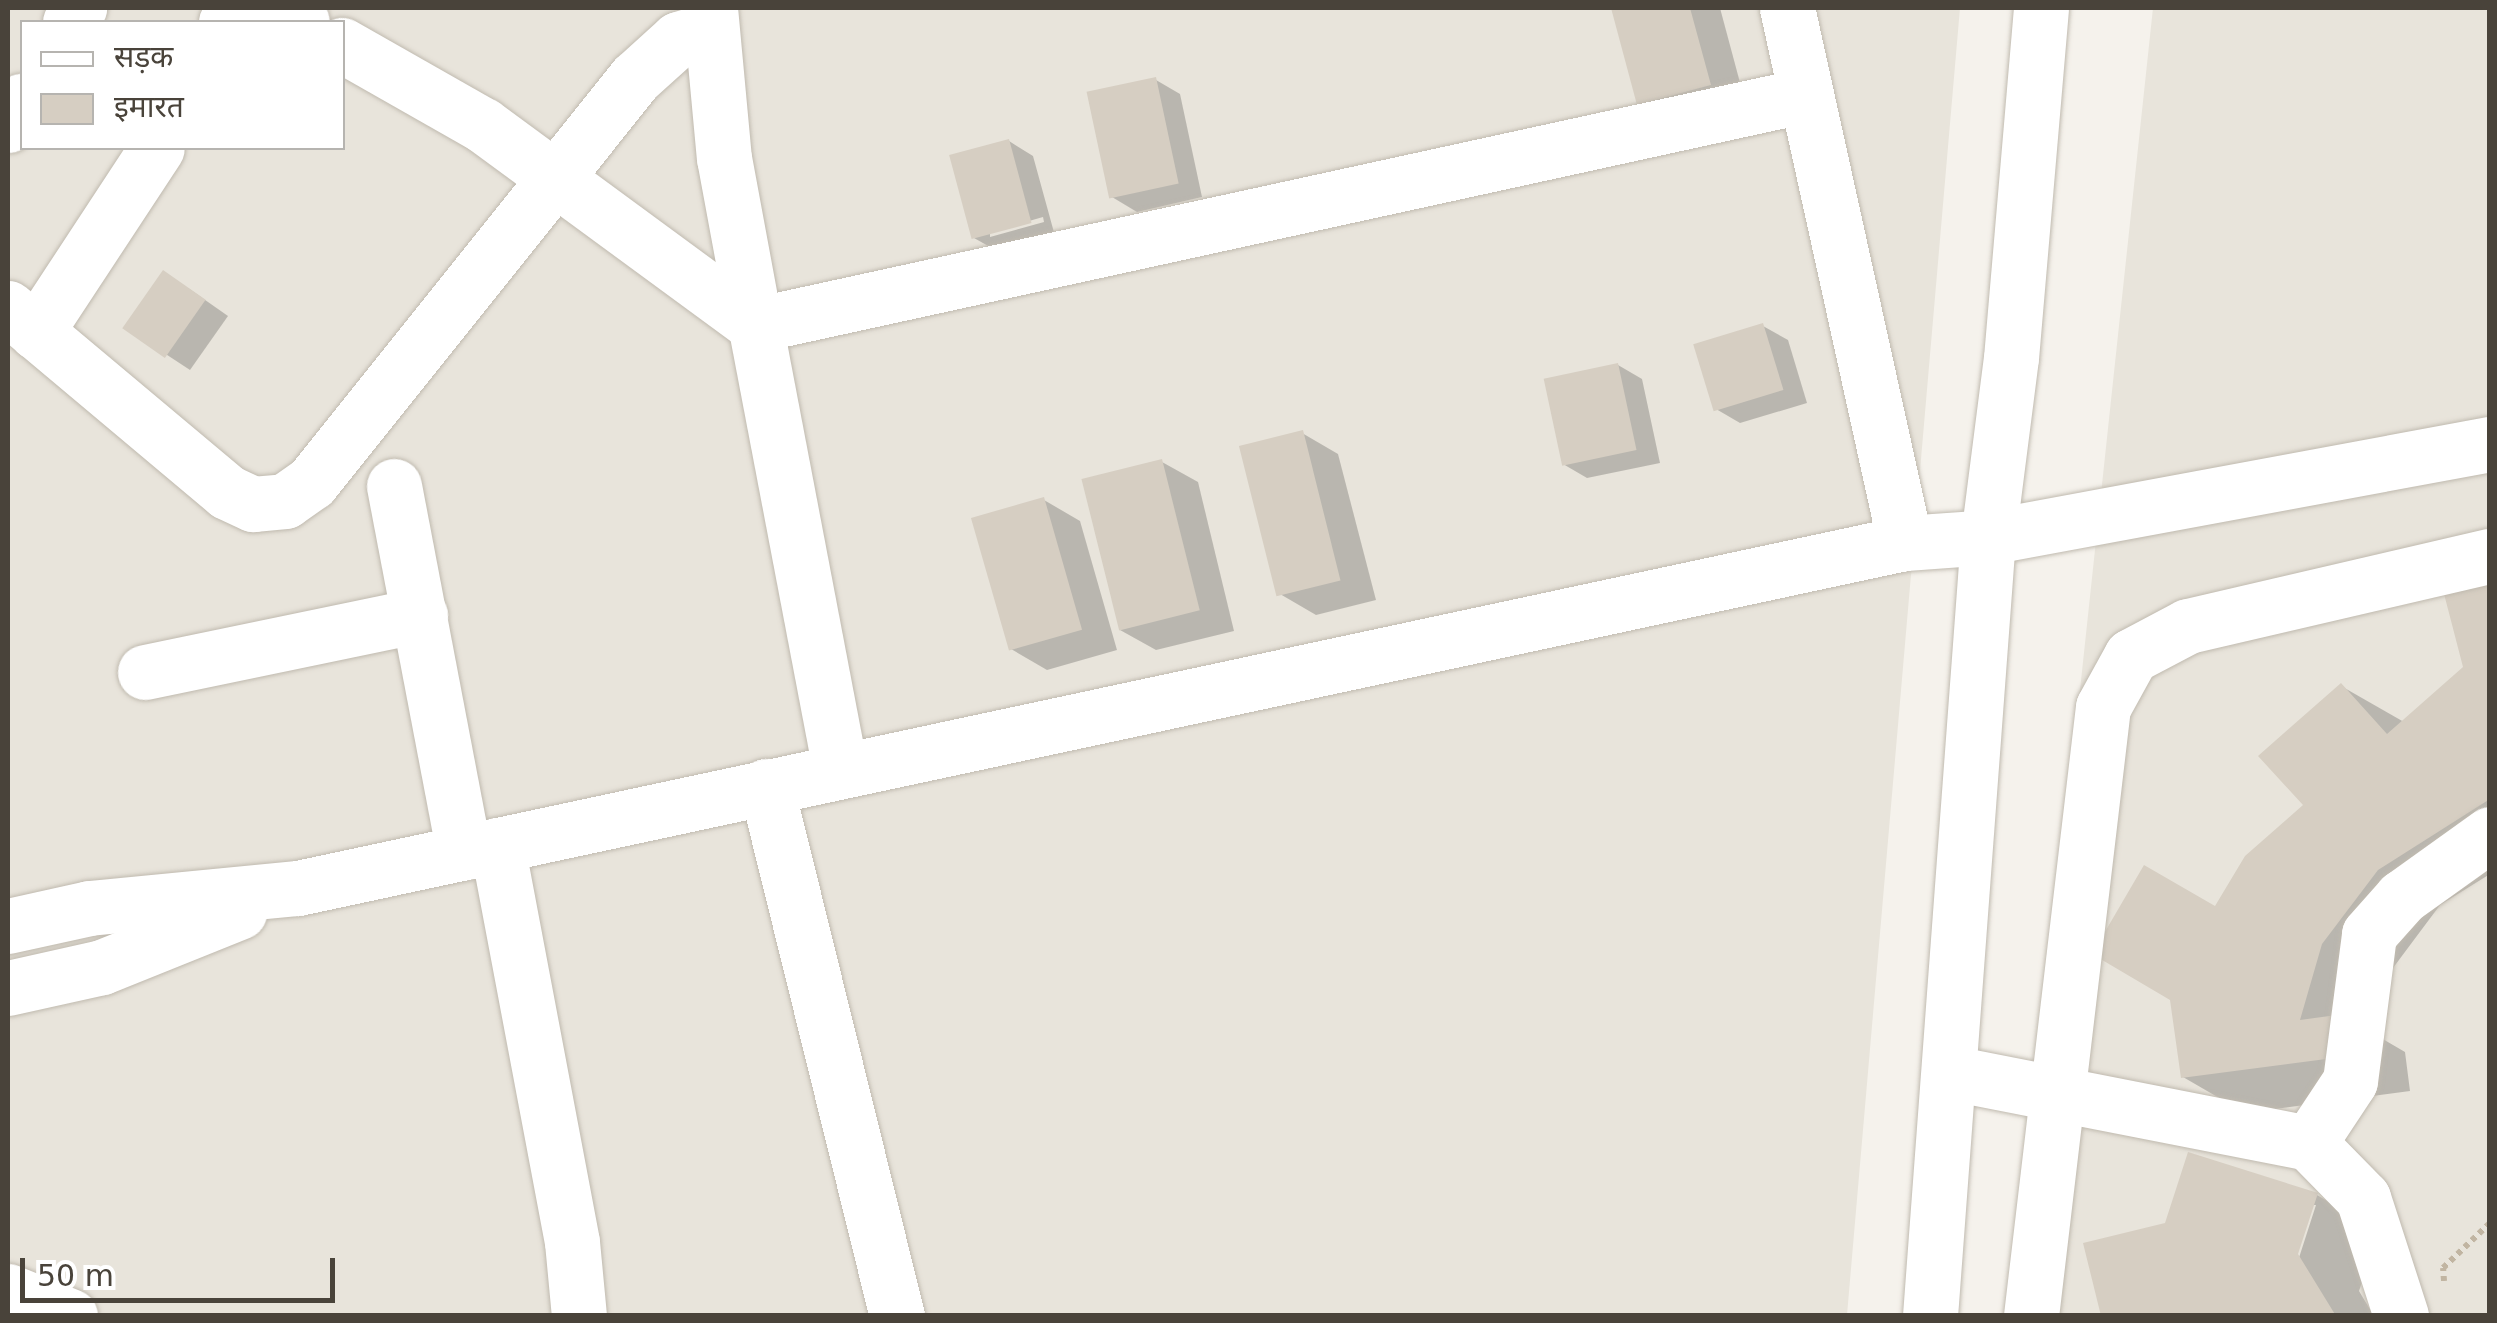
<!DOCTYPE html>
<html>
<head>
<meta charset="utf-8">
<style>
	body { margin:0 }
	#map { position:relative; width:2497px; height:1323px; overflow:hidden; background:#f5f2ec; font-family:"DejaVu Sans","Noto Sans Devanagari",sans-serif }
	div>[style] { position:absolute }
	.residential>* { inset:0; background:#e8e4db }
	.shadow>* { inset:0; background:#0003 }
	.building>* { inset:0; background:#d6cec2; transform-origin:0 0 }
	.path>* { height:6px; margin-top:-3px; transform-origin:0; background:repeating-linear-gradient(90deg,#c1b5a2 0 5px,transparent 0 10px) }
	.roads { filter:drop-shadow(0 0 2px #c0baaf) drop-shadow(0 0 2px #c0baaf) }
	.minor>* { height:55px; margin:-27.5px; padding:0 27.5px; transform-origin:27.5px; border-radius:27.5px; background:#fff }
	span { translate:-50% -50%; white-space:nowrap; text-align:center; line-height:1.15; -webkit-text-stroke:8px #fff; paint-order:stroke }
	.frame { position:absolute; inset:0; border:10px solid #49433a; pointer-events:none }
	.legend { position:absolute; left:20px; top:20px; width:325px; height:130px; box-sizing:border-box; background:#fff; border:2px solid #b6b4b0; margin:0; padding:12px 18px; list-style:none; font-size:30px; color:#49433a }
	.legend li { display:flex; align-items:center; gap:20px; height:50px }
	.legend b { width:50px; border:2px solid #b6b4b0 }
	.scale { position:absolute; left:20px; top:1258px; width:315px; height:45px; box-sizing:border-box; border:5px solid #49433a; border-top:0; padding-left:12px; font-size:30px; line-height:35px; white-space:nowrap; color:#49433a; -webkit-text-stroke:8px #fff; paint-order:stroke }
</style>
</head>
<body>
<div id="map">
	<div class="residential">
		<div style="clip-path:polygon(evenodd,8px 8px,1960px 8px,1847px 1315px,8px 1316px,8px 8px,22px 22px,342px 22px,342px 148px,22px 148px,22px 22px)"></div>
		<div style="clip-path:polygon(2153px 8px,2489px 8px,2489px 1315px,2013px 1316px)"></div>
	</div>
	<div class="shadow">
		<div style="clip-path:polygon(1614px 8px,1720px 8px,1746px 105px,1639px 103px)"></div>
		<div style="clip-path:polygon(1156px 80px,1180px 94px,1202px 197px,1137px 212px,1112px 197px)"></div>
		<div style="clip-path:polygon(evenodd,1009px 141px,1033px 156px,1055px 236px,999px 252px,974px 238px,1009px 141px,1043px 217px,1044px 222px,990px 237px,990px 232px,1043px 217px)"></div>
		<div style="clip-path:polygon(188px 288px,228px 316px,190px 370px,126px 328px)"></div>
		<div style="clip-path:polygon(1763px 326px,1788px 340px,1807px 403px,1740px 423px,1716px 409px)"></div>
		<div style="clip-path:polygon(1618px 365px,1642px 379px,1660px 463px,1587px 478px,1563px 464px)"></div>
		<div style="clip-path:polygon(1302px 433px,1338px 454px,1376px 600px,1316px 615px,1280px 594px)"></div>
		<div style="clip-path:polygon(1162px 462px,1198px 482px,1234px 631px,1156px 650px,1120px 630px)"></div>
		<div style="clip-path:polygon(1044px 500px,1080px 521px,1117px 650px,1047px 670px,1011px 649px)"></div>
		<div style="clip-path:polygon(2490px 580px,2490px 874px,2440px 905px,2384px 980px,2369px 1031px,2405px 1052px,2410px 1091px,2245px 1113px,2183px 1077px,2217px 910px,2306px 806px,2341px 686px,2404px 722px,2466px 668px)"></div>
		<div style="clip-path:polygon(evenodd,2317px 1195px,2379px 1231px,2359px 1291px,2374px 1316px,2103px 1316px,2317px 1195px,2311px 1205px,2316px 1205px,2296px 1267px,2292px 1265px,2311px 1205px)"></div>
	</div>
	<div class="building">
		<div style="clip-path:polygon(1611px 8px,1690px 8px,1711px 85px,1637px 105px)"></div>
		<div style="left:1156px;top:77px;width:109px;height:71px;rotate:78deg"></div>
		<div style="left:1009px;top:139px;width:87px;height:62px;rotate:75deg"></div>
		<div style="left:163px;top:270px;width:52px;height:71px;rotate:35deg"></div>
		<div style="left:1763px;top:323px;width:70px;height:73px;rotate:73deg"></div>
		<div style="left:1618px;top:363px;width:89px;height:76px;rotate:78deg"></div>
		<div style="left:1303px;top:430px;width:155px;height:66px;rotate:76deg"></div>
		<div style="left:1162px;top:459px;width:156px;height:83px;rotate:76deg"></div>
		<div style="left:1044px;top:497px;width:138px;height:76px;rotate:74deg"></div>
		<div style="clip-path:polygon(2490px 578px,2490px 799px,2378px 870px,2322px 944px,2300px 1020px,2344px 1014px,2349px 1056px,2181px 1078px,2170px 1000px,2092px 954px,2144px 865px,2215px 906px,2245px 856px,2303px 805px,2258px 756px,2341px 683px,2387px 734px,2463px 667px,2443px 590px)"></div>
		<div style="clip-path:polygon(2188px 1152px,2318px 1193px,2298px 1254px,2336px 1316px,2101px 1316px,2083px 1243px,2165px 1223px)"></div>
	</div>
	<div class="path">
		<div style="left:2444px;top:1281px;width:13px;rotate:-94deg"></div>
		<div style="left:2443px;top:1268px;width:65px;rotate:-43.8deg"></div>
	</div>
	<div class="roads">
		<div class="minor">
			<div style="left:275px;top:8px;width:30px;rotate:27deg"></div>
			<div style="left:710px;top:8px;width:151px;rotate:84.7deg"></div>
			<div style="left:724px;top:158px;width:170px;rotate:79.5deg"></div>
			<div style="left:1787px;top:8px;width:548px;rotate:77.56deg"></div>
			<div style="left:70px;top:22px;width:17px;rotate:-57deg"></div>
			<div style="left:226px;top:22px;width:16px;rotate:-60deg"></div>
			<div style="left:342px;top:45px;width:162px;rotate:29.6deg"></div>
			<div style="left:483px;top:125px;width:338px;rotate:36.3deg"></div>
			<div style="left:8px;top:125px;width:28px;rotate:-60deg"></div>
			<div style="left:8px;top:308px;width:286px;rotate:40deg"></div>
			<div style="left:227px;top:492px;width:29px;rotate:25deg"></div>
			<div style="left:253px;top:504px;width:32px;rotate:-5deg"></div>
			<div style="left:285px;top:501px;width:33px;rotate:-35deg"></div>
			<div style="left:312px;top:482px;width:517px;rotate:-51.36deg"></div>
			<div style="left:635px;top:78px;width:58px;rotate:-42.2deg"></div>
			<div style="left:678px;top:39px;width:30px;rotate:-17deg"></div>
			<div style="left:36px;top:332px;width:220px;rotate:-56.7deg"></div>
			<div style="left:394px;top:486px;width:373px;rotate:79.2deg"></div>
			<div style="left:145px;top:672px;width:281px;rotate:-11.7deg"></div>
			<div style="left:840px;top:769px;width:452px;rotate:-100.8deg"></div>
			<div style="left:755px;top:325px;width:1076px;rotate:-12.34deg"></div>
			<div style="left:766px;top:786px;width:546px;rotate:76.12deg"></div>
			<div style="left:497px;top:845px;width:404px;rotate:79.3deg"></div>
			<div style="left:572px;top:1242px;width:74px;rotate:84.6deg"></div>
			<div style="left:8px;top:926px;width:83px;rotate:-12.5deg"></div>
			<div style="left:89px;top:908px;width:210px;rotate:-5.5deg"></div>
			<div style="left:298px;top:888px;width:1644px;rotate:-12.12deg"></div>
			<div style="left:1905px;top:543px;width:83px;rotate:-4.1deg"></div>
			<div style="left:1988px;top:537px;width:511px;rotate:-10.5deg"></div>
			<div style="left:8px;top:988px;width:96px;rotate:-12.6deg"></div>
			<div style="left:102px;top:967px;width:148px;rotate:-21.9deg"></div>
			<div style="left:1952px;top:1073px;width:364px;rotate:11.1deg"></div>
			<div style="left:2309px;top:1143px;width:77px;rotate:45.5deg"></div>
			<div style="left:2363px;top:1198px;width:124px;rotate:72.1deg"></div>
			<div style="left:2309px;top:1143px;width:74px;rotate:-56.5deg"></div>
			<div style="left:2350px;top:1081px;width:148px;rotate:-82.6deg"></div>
			<div style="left:2369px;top:934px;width:50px;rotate:-48.3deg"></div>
			<div style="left:2402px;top:897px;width:108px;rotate:-35.6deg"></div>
			<div style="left:8px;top:1291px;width:67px;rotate:22deg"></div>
			<div style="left:1930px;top:1316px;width:781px;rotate:-85.74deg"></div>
			<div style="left:1988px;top:537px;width:180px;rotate:-82.7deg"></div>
			<div style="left:2011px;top:358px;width:351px;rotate:-85.1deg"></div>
			<div style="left:2031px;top:1316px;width:613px;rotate:-83.26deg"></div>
			<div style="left:2103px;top:707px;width:58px;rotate:-61.2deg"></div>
			<div style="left:2131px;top:656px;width:64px;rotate:-27.8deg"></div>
			<div style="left:2188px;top:626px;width:310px;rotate:-13.1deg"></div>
		</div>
	</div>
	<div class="frame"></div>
	<ul class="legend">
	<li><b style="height:12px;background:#fff"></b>सड़क</li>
	<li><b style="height:28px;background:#d6cec2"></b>इमारत</li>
	</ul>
	<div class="scale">50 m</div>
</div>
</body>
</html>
